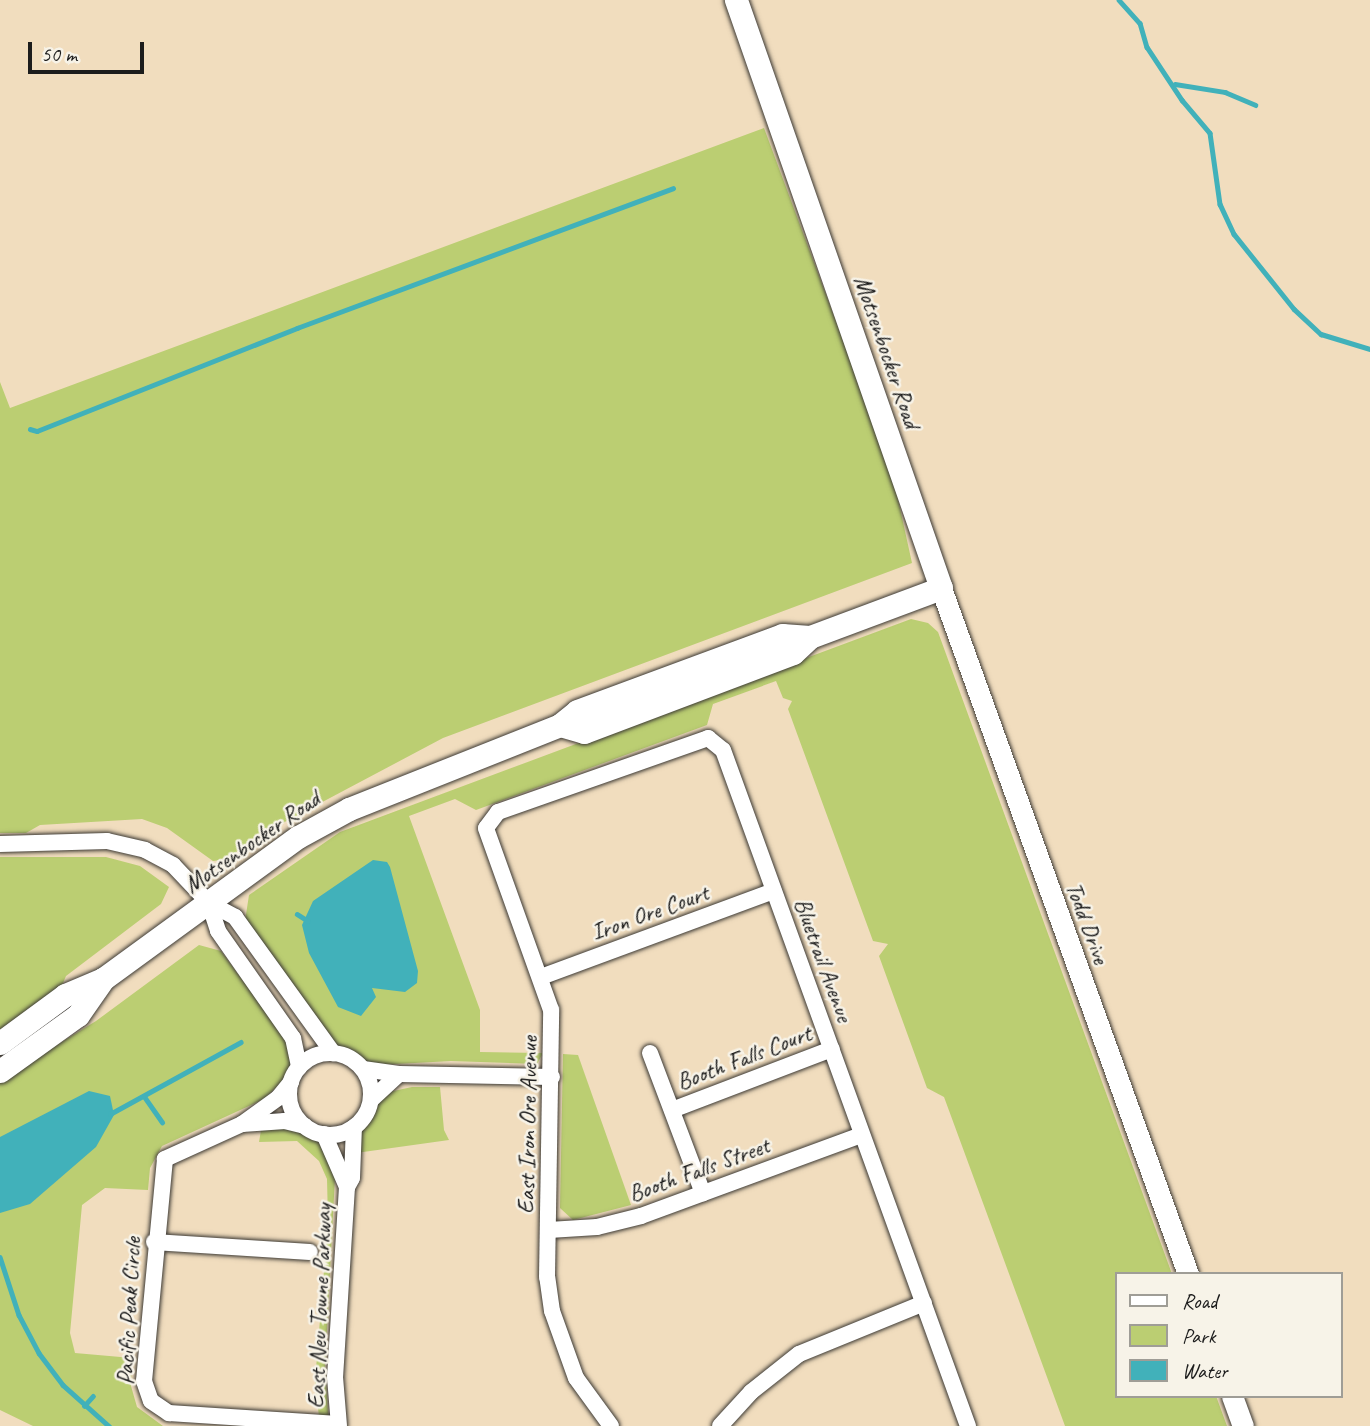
<!DOCTYPE html>
<html>
<head>
<meta charset="utf-8">
<style>
	body { margin:0 }
	#map { position:relative; width:1370px; height:1426px; overflow:hidden; background:#f1ddbe; font-family:Caveat,sans-serif }
	div>[style] { position:absolute }
	.green>* { inset:0; background:#bbce72 }
	.water>* { inset:0; background:#41b1ba }
	.stream>* { height:4.5px; margin:-2.25px; padding:0 2.25px; transform-origin:2.25px; border-radius:2.25px; background:#41b1ba }
	.roads { filter:drop-shadow(0 0 2px #3c3934) drop-shadow(0 0 2px #3c3934) }
	.minor>* { height:16px; margin:-8px; padding:0 8px; transform-origin:8px; border-radius:8px; background:#fff }
	.minor>.ring { margin:-8px; padding:0; box-sizing:content-box; background:none; border:16px solid #fff; border-radius:50% }
	.tertiary>* { height:21px; margin:-10.5px; padding:0 10.5px; transform-origin:10.5px; border-radius:10.5px; background:#fff }
	.secondary>* { height:23px; margin:-11.5px; padding:0 11.5px; transform-origin:11.5px; border-radius:11.5px; background:#fff }
	span { translate:-50% -50%; white-space:nowrap; text-align:center; line-height:1.15; -webkit-text-stroke:5px #f7f3e8; paint-order:stroke }
	.street-label { font-size:24px; color:#1c1c1c }
	.legend { position:absolute; left:1115px; top:1272px; width:228px; height:126px; box-sizing:border-box; background:#f7f3e8; border:2px solid #9f9d96; margin:0; padding:9px 12px; list-style:none; font-size:21px; color:#1c1c1c }
	.legend li { display:flex; align-items:center; gap:14px; height:35px }
	.legend b { width:35px; border:2px solid #9f9d96 }
	.scale { position:absolute; left:28px; top:42px; width:116px; height:32px; box-sizing:border-box; border:4px solid #1c1c1c; border-top:0; padding-left:9px; font-size:21px; line-height:24px; white-space:nowrap; color:#1c1c1c; -webkit-text-stroke:5px #f7f3e8; paint-order:stroke }
</style>
</head>
<body>
<div id="map">
	<div class="green">
		<div style="clip-path:polygon(764px 128px,892px 472px,912px 563px,443px 738px,249px 841px,228px 859px,213px 861px,167px 828px,142px 819px,40px 825px,26px 833px,0 833px,0 382px,10px 408px)"></div>
		<div style="clip-path:polygon(911px 619px,928px 623px,938px 632px,1172px 1274px,1116px 1274px,1116px 1396px,1216px 1396px,1227px 1426px,1065px 1426px,944px 1097px,927px 1088px,879px 956px,888px 944px,873px 941px,788px 709px,792px 701px,783px 698px,776px 681px,713px 704px,707px 725px,476px 810px,455px 799px,409px 816px,480px 1010px,480px 1052px,543px 1053px,537px 1064px,451px 1061px,378px 1065px,361px 1060px,335px 1046px,245px 921px,249px 895px,340px 832px)"></div>
		<div style="clip-path:polygon(0 857px,106px 857px,140px 866px,169px 887px,161px 904px,66px 976px,60px 990px,0 1033px)"></div>
		<div style="clip-path:polygon(199px 945px,221px 951px,280px 1031px,290px 1048px,290px 1074px,264px 1099px,162px 1146px,150px 1168px,148px 1190px,105px 1188px,82px 1205px,70px 1333px,75px 1353px,132px 1358px,131px 1386px,137px 1407px,163px 1426px,33px 1426px,0 1410px,0 1080px,96px 1021px)"></div>
		<div style="clip-path:polygon(563px 1054px,578px 1055px,631px 1205px,573px 1220px,560px 1208px)"></div>
		<div style="clip-path:polygon(412px 1087px,440px 1087px,444px 1130px,449px 1140px,356px 1153px,361px 1129px,381px 1099px,389px 1092px)"></div>
		<div style="clip-path:polygon(287px 1126px,318px 1141px,335px 1177px,325px 1368px,329px 1426px,320px 1426px,315px 1381px,328px 1221px,327px 1179px,319px 1161px,297px 1141px,259px 1142px,261px 1130px)"></div>
	</div>
	<div class="water">
		<div style="clip-path:polygon(373px 860px,387px 862px,390px 867px,418px 971px,417px 983px,405px 992px,372px 988px,376px 997px,361px 1016px,338px 1007px,309px 953px,302px 925px,313px 901px)"></div>
		<div style="clip-path:polygon(89px 1091px,110px 1096px,114px 1115px,96px 1147px,30px 1204px,0 1213px,0 1137px)"></div>
	</div>
	<div class="stream">
		<div style="left:1119px;top:0;width:31px;rotate:48deg"></div>
		<div style="left:1140px;top:23px;width:25px;rotate:74deg"></div>
		<div style="left:1147px;top:47px;width:64px;rotate:56.6deg"></div>
		<div style="left:1182px;top:100px;width:43px;rotate:49.7deg"></div>
		<div style="left:1210px;top:133px;width:72px;rotate:82deg"></div>
		<div style="left:1220px;top:204px;width:33px;rotate:65deg"></div>
		<div style="left:1234px;top:234px;width:96px;rotate:51.3deg"></div>
		<div style="left:1294px;top:309px;width:37px;rotate:43deg"></div>
		<div style="left:1321px;top:334px;width:51px;rotate:17deg"></div>
		<div style="left:1175px;top:84px;width:51px;rotate:9.1deg"></div>
		<div style="left:1225px;top:92px;width:33px;rotate:23deg"></div>
		<div style="left:30px;top:429px;width:7px;rotate:16deg"></div>
		<div style="left:37px;top:431px;width:280px;rotate:-21.6deg"></div>
		<div style="left:297px;top:328px;width:401px;rotate:-20.4deg"></div>
		<div style="left:297px;top:914px;width:13px;rotate:32deg"></div>
		<div style="left:144px;top:1096px;width:32px;rotate:55deg"></div>
		<div style="left:110px;top:1114px;width:149px;rotate:-28.8deg"></div>
		<div style="left:0;top:1257px;width:61px;rotate:71.9deg"></div>
		<div style="left:19px;top:1315px;width:43px;rotate:62.2deg"></div>
		<div style="left:39px;top:1353px;width:40px;rotate:53deg"></div>
		<div style="left:63px;top:1385px;width:62px;rotate:41.7deg"></div>
		<div style="left:84px;top:1406px;width:13px;rotate:-48deg"></div>
	</div>
	<div class="roads">
		<div class="minor">
			<div style="left:0;top:844px;width:107px;rotate:-1.6deg"></div>
			<div style="left:107px;top:841px;width:39px;rotate:13deg"></div>
			<div style="left:145px;top:850px;width:32px;rotate:28deg"></div>
			<div style="left:173px;top:865px;width:52px;rotate:46.5deg"></div>
			<div style="left:209px;top:903px;width:30px;rotate:28deg"></div>
			<div style="left:235px;top:917px;width:168px;rotate:54.2deg"></div>
			<div style="left:209px;top:903px;width:29px;rotate:72deg"></div>
			<div style="left:218px;top:931px;width:131px;rotate:55deg"></div>
			<div style="left:293px;top:1038px;width:30px;rotate:78deg"></div>
			<div style="left:541px;top:977px;width:248px;rotate:-20.3deg"></div>
			<div style="left:650px;top:1053px;width:150px;rotate:69.3deg"></div>
			<div class="ring" style="left:289px;top:1053px;width:66px;height:66px"></div>
			<div style="left:363px;top:1069px;width:36px;rotate:8deg"></div>
			<div style="left:399px;top:1074px;width:153px;rotate:1.1deg"></div>
			<div style="left:371px;top:1100px;width:38px;rotate:-43deg"></div>
			<div style="left:672px;top:1110px;width:171px;rotate:-20.9deg"></div>
			<div style="left:242px;top:1124px;width:44px;rotate:-35.8deg"></div>
			<div style="left:278px;top:1098px;width:21px;rotate:-51deg"></div>
			<div style="left:305px;top:1126px;width:21px;rotate:-166deg"></div>
			<div style="left:285px;top:1121px;width:43px;rotate:176deg"></div>
			<div style="left:242px;top:1124px;width:85px;rotate:155.6deg"></div>
			<div style="left:165px;top:1159px;width:223px;rotate:95.4deg"></div>
			<div style="left:144px;top:1381px;width:21px;rotate:71deg"></div>
			<div style="left:151px;top:1401px;width:22px;rotate:34deg"></div>
			<div style="left:169px;top:1413px;width:169px;rotate:3.7deg"></div>
			<div style="left:324px;top:1134px;width:58px;rotate:66.5deg"></div>
			<div style="left:347px;top:1187px;width:190px;rotate:93.6deg"></div>
			<div style="left:335px;top:1377px;width:49px;rotate:85.3deg"></div>
			<div style="left:347px;top:1187px;width:10px;rotate:-61deg"></div>
			<div style="left:352px;top:1178px;width:51px;rotate:-87.8deg"></div>
			<div style="left:549px;top:1230px;width:48px;rotate:-3.6deg"></div>
			<div style="left:597px;top:1227px;width:45px;rotate:-14deg"></div>
			<div style="left:641px;top:1216px;width:234px;rotate:-20.2deg"></div>
			<div style="left:154px;top:1242px;width:156px;rotate:3.7deg"></div>
			<div style="left:611px;top:1426px;width:59px;rotate:-126.1deg"></div>
			<div style="left:576px;top:1378px;width:71px;rotate:-109.7deg"></div>
			<div style="left:552px;top:1311px;width:34px;rotate:-98deg"></div>
			<div style="left:547px;top:1277px;width:267px;rotate:-89.1deg"></div>
			<div style="left:551px;top:1010px;width:193px;rotate:-109.7deg"></div>
			<div style="left:486px;top:828px;width:20px;rotate:-53deg"></div>
			<div style="left:498px;top:812px;width:223px;rotate:-19.4deg"></div>
			<div style="left:708px;top:738px;width:19px;rotate:39deg"></div>
			<div style="left:723px;top:750px;width:719px;rotate:70.08deg"></div>
			<div style="left:720px;top:1426px;width:46px;rotate:-47.6deg"></div>
			<div style="left:751px;top:1392px;width:61px;rotate:-38.4deg"></div>
			<div style="left:799px;top:1354px;width:135px;rotate:-22.2deg"></div>
		</div>
		<div class="tertiary">
			<div style="left:941px;top:588px;width:729px;rotate:70.2deg"></div>
			<div style="left:1232px;top:1396px;width:32px;rotate:70deg"></div>
		</div>
		<div class="secondary">
			<div style="left:560px;top:725px;width:25px;rotate:16deg"></div>
			<div style="left:584px;top:732px;width:223px;rotate:-20.7deg"></div>
			<div style="left:793px;top:653px;width:23px;rotate:-43deg"></div>
			<div style="left:0;top:1043px;width:81px;rotate:-36.4deg"></div>
			<div style="left:65px;top:995px;width:41px;rotate:-22.8deg"></div>
			<div style="left:103px;top:979px;width:241px;rotate:-36.1deg"></div>
			<div style="left:298px;top:837px;width:58px;rotate:-28.8deg"></div>
			<div style="left:349px;top:809px;width:227px;rotate:-21.7deg"></div>
			<div style="left:560px;top:725px;width:22px;rotate:-39deg"></div>
			<div style="left:577px;top:711px;width:219px;rotate:-20.3deg"></div>
			<div style="left:782px;top:635px;width:28px;rotate:4deg"></div>
			<div style="left:810px;top:637px;width:140px;rotate:-20.5deg"></div>
			<div style="left:941px;top:588px;width:623px;rotate:-109.22deg"></div>
			<div style="left:0;top:1071px;width:96px;rotate:-35.7deg"></div>
			<div style="left:78px;top:1015px;width:44px;rotate:-55.2deg"></div>
		</div>
	</div>
	<div class="street-label">
		<span style="left:887px;top:352px;rotate:71deg">Motsenbocker Road</span>
		<span style="left:252px;top:842px;rotate:-35deg">Motsenbocker Road</span>
		<span style="left:650px;top:913px;rotate:-20deg">Iron Ore Court</span>
		<span style="left:1087px;top:923px;rotate:70deg">Todd Drive</span>
		<span style="left:823px;top:960px;rotate:70deg">Bluetrail Avenue</span>
		<span style="left:744px;top:1058px;rotate:-21deg">Booth Falls Court</span>
		<span style="left:528px;top:1125px;rotate:-89deg">East Iron Ore Avenue</span>
		<span style="left:699px;top:1170px;rotate:-20deg">Booth Falls Street</span>
		<span style="left:320px;top:1306px;rotate:-88deg">East Neu Towne Parkway</span>
		<span style="left:129px;top:1311px;rotate:-87deg">Pacific Peak Circle</span>
	</div>
	<ul class="legend">
	<li><b style="height:9px;background:#fff"></b>Road</li>
	<li><b style="height:19px;background:#bbce72"></b>Park</li>
	<li><b style="height:19px;background:#41b1ba"></b>Water</li>
	</ul>
	<div class="scale">50 m</div>
</div>
</body>
</html>
